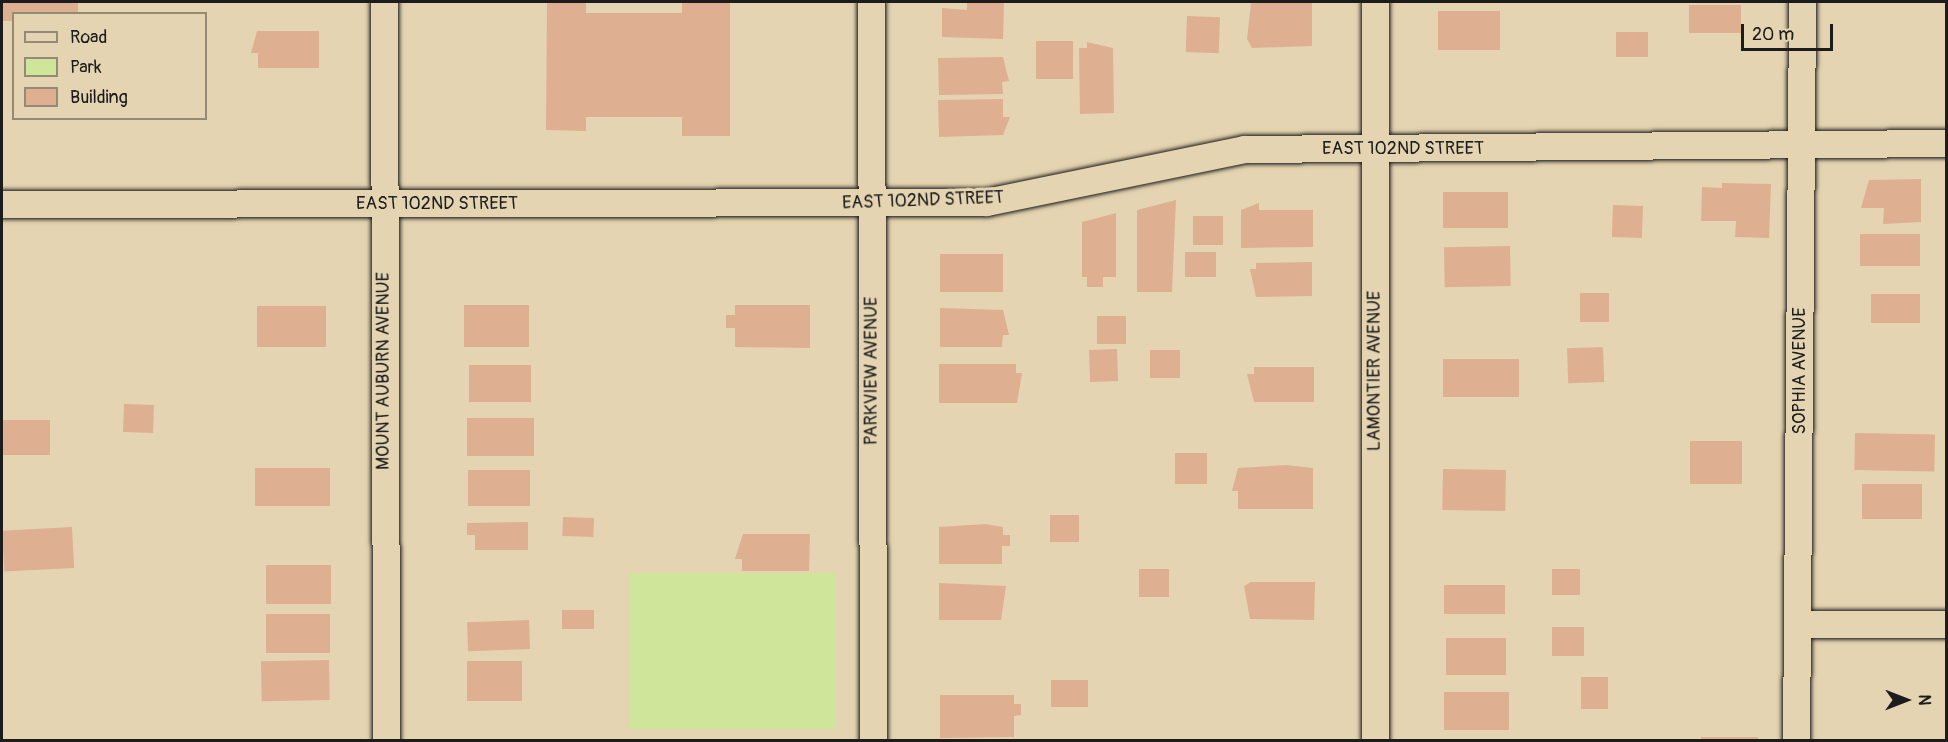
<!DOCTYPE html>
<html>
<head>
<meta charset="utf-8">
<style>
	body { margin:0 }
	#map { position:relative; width:1948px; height:742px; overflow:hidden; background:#e5d4b1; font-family:Pangolin,sans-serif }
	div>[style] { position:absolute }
	.green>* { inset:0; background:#cfe59a; transform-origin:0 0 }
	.building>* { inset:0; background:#dfaf91; transform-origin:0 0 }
	.roads { filter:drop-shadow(0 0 2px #1c1c1c) drop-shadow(0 0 2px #1c1c1c) }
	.street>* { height:27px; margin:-13.5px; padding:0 13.5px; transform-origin:13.5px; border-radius:13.5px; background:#e5d4b1 }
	span { translate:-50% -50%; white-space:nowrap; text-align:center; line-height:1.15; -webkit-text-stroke:6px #e5d4b1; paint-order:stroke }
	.street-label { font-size:18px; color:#1c1c1c }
	.frame { position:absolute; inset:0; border:3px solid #1c1c1c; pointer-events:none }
	.legend { position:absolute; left:12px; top:12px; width:195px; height:108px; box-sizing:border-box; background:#e5d4b1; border:2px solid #958a75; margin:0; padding:8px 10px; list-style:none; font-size:18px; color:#1c1c1c }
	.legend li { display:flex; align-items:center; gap:12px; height:30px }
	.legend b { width:30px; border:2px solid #958a75 }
	.north { position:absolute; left:1876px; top:670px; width:60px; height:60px; -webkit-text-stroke:4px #e5d4b1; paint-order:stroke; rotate:90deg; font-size:16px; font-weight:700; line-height:24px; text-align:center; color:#1c1c1c }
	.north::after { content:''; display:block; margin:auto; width:21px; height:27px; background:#1c1c1c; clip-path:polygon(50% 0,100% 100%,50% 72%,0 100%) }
	.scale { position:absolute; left:1741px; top:24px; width:92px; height:27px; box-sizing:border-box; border:3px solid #1c1c1c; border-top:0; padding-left:8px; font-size:18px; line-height:21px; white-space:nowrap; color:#1c1c1c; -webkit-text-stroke:4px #e5d4b1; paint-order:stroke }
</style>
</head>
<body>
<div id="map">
	<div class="green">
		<div style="left:836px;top:573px;width:156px;height:206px;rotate:90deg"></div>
	</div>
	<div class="building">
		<div style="clip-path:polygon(2px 2px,78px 2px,78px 14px,14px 14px,14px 21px,2px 21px)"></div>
		<div style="clip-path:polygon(547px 2px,586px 2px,586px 13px,682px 13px,682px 2px,730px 2px,730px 136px,682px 136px,682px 117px,586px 117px,586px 131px,546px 130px)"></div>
		<div style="clip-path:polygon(967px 2px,1004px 2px,1003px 39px,942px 37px,942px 8px,967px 10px)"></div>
		<div style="clip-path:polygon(1251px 3px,1312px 3px,1312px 46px,1252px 48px,1247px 39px)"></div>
		<div style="left:1689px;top:5px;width:52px;height:28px"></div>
		<div style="left:1438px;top:11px;width:62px;height:39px"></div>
		<div style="left:1187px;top:16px;width:33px;height:36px;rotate:2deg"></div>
		<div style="clip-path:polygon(257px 31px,319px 31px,319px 68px,258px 68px,258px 53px,251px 53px)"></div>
		<div style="left:1616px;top:32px;width:32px;height:25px"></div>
		<div style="left:1036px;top:41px;width:37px;height:38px"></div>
		<div style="clip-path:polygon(1087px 42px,1113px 48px,1114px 113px,1080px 114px,1079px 48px,1087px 48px)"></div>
		<div style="clip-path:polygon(1003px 57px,1009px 81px,1002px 82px,1003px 94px,939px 95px,938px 58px)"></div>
		<div style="clip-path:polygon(1003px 99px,1003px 117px,1010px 117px,1003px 135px,939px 137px,938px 100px)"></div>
		<div style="clip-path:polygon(1921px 179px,1921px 222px,1883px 224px,1884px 208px,1861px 208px,1869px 180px)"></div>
		<div style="clip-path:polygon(1722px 183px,1771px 184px,1769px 238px,1735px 237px,1736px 221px,1701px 221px,1702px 187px,1722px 188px)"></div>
		<div style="left:1443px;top:192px;width:65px;height:36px"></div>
		<div style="clip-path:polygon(1176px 200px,1172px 292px,1137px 292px,1137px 210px)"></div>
		<div style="clip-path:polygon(1259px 203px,1259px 210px,1313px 210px,1313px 247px,1241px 248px,1241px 210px)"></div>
		<div style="left:1613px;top:205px;width:30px;height:32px;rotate:2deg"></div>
		<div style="clip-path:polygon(1116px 213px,1116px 277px,1103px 277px,1103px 287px,1087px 287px,1087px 277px,1082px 277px,1082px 222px)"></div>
		<div style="left:1193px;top:216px;width:30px;height:29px"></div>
		<div style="left:1860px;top:234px;width:60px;height:32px"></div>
		<div style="left:1510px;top:246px;width:40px;height:66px;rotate:89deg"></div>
		<div style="left:1185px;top:252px;width:31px;height:25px"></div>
		<div style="left:940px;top:254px;width:63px;height:38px"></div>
		<div style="clip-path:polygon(1312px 262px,1312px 296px,1256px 297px,1250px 269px,1256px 269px,1256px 263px)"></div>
		<div style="left:1609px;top:293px;width:29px;height:29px;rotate:90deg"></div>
		<div style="left:1871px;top:294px;width:49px;height:29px"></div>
		<div style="left:464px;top:305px;width:65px;height:42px"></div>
		<div style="clip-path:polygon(735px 305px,810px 305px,810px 348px,735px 347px,735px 328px,726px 328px,726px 315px,735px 315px)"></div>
		<div style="left:257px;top:306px;width:69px;height:41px"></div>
		<div style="clip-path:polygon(940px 308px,1003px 310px,1009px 335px,1003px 335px,1002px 347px,940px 347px)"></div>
		<div style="left:1097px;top:316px;width:29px;height:28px"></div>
		<div style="left:1603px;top:347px;width:35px;height:36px;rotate:88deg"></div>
		<div style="left:1117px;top:349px;width:32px;height:28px;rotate:88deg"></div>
		<div style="left:1150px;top:350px;width:30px;height:28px"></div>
		<div style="left:1443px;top:359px;width:76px;height:38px"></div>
		<div style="clip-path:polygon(939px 364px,1016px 364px,1016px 373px,1022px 373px,1017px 403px,939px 403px)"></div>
		<div style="left:469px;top:365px;width:62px;height:37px"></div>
		<div style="clip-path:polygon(1254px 367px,1314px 367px,1314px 402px,1254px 402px,1247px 374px,1254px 374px)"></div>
		<div style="left:124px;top:404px;width:30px;height:28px;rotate:2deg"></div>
		<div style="left:534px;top:418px;width:38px;height:67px;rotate:90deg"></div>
		<div style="left:50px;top:420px;width:35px;height:48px;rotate:90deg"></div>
		<div style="left:1855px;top:433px;width:80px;height:37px;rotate:1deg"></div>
		<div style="left:1742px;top:441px;width:43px;height:52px;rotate:90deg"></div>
		<div style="left:1207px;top:453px;width:31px;height:32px;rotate:90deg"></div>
		<div style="clip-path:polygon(1286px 465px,1313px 468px,1313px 509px,1238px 509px,1238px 491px,1232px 491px,1238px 468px)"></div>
		<div style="left:255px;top:468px;width:75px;height:38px"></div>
		<div style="left:1443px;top:469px;width:63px;height:41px;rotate:1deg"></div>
		<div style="left:468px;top:470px;width:62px;height:36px"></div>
		<div style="left:1862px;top:484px;width:60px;height:35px"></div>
		<div style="left:1079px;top:515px;width:27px;height:29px;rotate:90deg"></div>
		<div style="left:563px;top:517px;width:31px;height:19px;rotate:2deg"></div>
		<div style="clip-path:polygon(528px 522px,528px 550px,475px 550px,475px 535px,467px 535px,467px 523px)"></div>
		<div style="clip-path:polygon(986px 524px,1003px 527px,1003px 535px,1010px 535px,1010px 546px,1002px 546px,1002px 564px,939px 564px,939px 527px)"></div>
		<div style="left:72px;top:527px;width:41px;height:70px;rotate:87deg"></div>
		<div style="clip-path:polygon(743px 534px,810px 534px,809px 571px,742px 571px,742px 559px,735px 559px)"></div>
		<div style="left:266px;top:565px;width:65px;height:39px"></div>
		<div style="left:1139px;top:569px;width:30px;height:28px"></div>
		<div style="left:1552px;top:569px;width:28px;height:26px"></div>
		<div style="clip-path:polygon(1251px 582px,1315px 582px,1314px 620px,1250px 619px,1244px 586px)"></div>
		<div style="clip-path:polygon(939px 583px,1006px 586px,1001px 620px,939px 620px)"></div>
		<div style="left:1444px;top:585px;width:61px;height:29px"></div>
		<div style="left:594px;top:610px;width:19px;height:32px;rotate:90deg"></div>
		<div style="left:266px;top:614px;width:64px;height:39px"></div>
		<div style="left:529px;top:620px;width:29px;height:62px;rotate:88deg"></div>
		<div style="left:1552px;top:627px;width:32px;height:29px"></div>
		<div style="left:1446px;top:638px;width:60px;height:37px"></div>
		<div style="left:329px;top:660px;width:40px;height:68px;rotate:89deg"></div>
		<div style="left:467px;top:661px;width:55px;height:40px"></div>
		<div style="left:1581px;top:677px;width:27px;height:32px"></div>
		<div style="left:1051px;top:680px;width:37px;height:27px"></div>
		<div style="left:1444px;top:692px;width:65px;height:38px"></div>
		<div style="clip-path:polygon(940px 695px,1014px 695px,1014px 704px,1021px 704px,1021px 715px,1014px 716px,1014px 737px,940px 738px)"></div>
		<div style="left:1701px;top:737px;width:57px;height:3px"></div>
	</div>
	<div class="roads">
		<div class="street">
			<div style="left:384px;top:2px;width:738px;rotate:89.84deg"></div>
			<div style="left:871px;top:2px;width:738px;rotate:89.84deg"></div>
			<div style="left:1375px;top:2px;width:738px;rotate:90deg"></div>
			<div style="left:2px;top:204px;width:984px;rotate:-0.12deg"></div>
			<div style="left:986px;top:202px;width:263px;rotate:-11.6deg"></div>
			<div style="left:1244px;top:149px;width:702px;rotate:-0.49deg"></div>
			<div style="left:1798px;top:624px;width:148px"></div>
			<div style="left:1796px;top:740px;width:738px;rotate:-89.53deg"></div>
		</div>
	</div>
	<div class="street-label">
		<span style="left:1403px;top:149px">EAST 102ND STREET</span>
		<span style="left:923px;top:201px;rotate:-2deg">EAST 102ND STREET</span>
		<span style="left:437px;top:204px">EAST 102ND STREET</span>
		<span style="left:384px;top:371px;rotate:-90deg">MOUNT AUBURN AVENUE</span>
		<span style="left:872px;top:371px;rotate:-90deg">PARKVIEW AVENUE</span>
		<span style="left:1375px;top:371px;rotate:-90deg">LAMONTIER AVENUE</span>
		<span style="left:1800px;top:371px;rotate:-90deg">SOPHIA AVENUE</span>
	</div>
	<div class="frame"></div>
	<ul class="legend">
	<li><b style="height:8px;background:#e5d4b1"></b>Road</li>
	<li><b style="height:16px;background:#cfe59a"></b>Park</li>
	<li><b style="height:16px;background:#dfaf91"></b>Building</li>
	</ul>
	<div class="north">N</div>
	<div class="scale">20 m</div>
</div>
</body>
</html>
